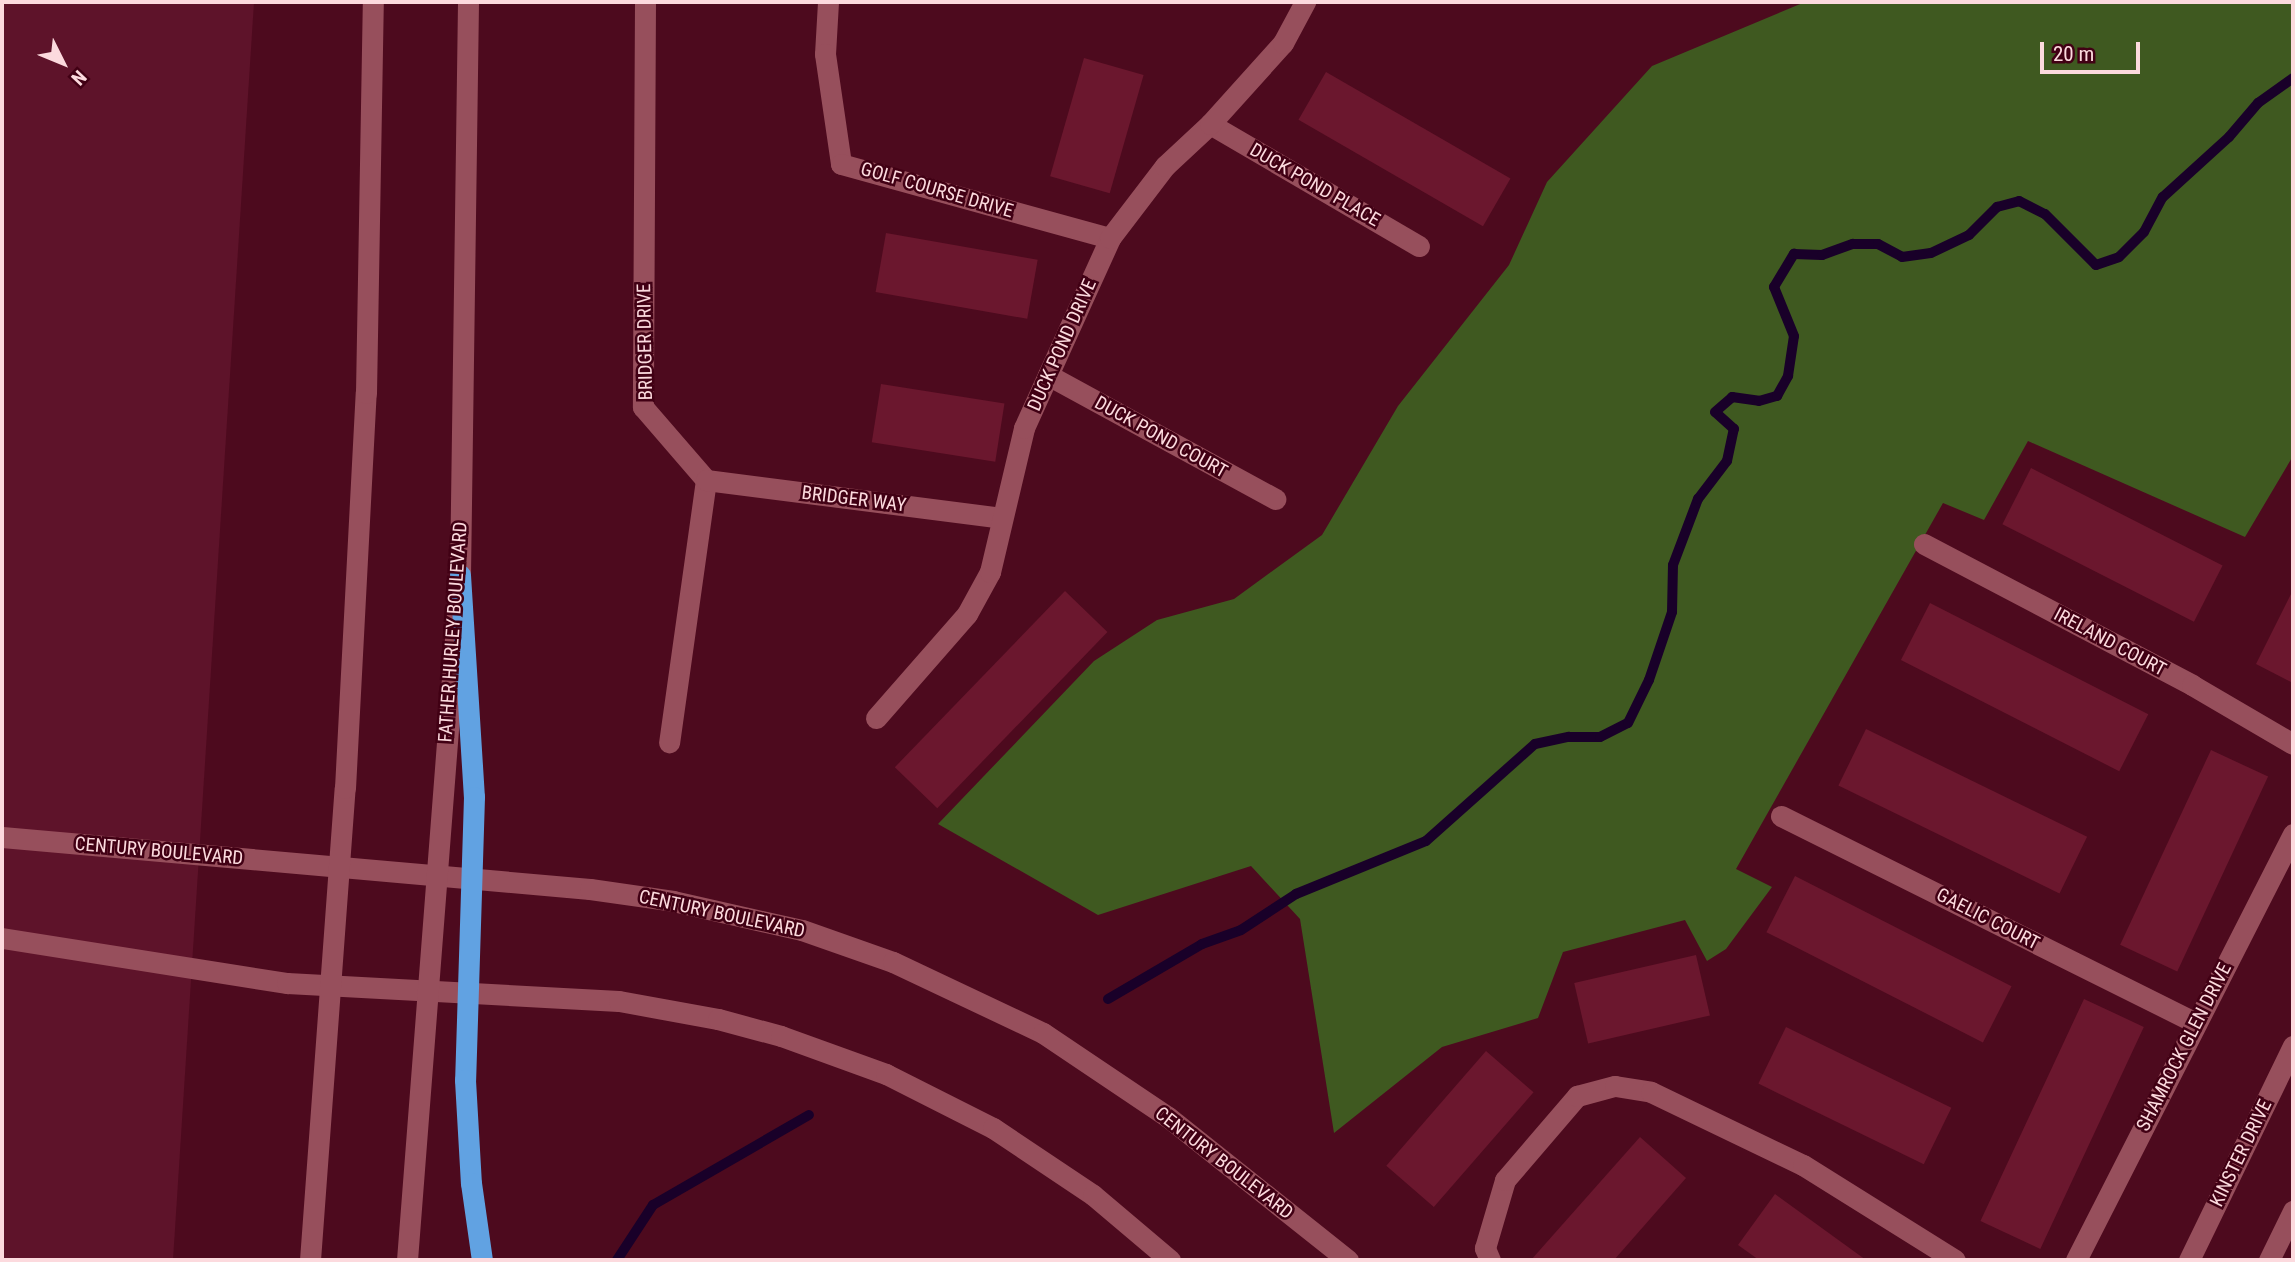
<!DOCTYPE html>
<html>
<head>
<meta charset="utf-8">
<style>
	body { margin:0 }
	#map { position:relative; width:2295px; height:1262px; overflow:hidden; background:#4d0a1e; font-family:"Roboto Condensed",sans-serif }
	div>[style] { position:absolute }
	.built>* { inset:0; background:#5e132a }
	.forest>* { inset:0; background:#3f5920 }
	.stream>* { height:10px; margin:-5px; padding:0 5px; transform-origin:5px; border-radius:5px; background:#190029 }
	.building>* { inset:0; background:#6b172e; transform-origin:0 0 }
	.street>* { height:21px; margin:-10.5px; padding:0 10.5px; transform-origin:10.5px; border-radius:10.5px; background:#974f5c }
	.secondary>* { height:21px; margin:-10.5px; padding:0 10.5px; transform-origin:10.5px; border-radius:10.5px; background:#974f5c }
	.highway>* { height:21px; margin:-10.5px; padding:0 10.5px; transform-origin:10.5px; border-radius:10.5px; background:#61a2e2 }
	span { translate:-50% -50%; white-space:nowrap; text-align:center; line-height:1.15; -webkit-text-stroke:5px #410014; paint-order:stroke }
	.street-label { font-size:19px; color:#fcdade }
	.frame { position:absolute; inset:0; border:4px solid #fcdade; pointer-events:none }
	.north { position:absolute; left:28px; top:28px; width:70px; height:70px; -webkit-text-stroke:5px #410014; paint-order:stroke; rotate:133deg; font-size:19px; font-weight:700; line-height:28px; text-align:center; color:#fcdade }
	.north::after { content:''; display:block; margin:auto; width:24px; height:32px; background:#fcdade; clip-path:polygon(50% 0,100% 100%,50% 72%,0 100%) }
	.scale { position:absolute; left:2040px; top:42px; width:100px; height:32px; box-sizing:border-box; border:4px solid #fcdade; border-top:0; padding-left:9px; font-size:21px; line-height:24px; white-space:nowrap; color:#fcdade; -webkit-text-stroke:5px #410014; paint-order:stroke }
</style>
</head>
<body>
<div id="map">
	<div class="built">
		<div style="clip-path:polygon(2px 2px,254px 2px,173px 1260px,2px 1260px)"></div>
	</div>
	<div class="forest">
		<div style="clip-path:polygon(1805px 2px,2293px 2px,2293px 456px,2245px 537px,2028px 441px,1984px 520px,1943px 503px,1736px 869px,1772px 887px,1726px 949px,1707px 961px,1685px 920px,1563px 952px,1538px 1018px,1442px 1047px,1334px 1133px,1300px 919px,1251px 866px,1098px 915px,938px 824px,1094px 661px,1157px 620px,1234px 599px,1322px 535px,1398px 406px,1509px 265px,1547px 182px,1652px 66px)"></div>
	</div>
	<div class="stream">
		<div style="left:1108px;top:999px;width:109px;rotate:-30.3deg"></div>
		<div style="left:1202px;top:944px;width:41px;rotate:-19.7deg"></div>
		<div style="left:1241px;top:930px;width:66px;rotate:-33.2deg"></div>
		<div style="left:1296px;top:894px;width:140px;rotate:-22.2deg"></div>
		<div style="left:1426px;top:841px;width:146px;rotate:-41.7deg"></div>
		<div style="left:1535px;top:744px;width:35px;rotate:-12deg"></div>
		<div style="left:1569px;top:737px;width:31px"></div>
		<div style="left:1600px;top:737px;width:31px;rotate:-27deg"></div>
		<div style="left:1628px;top:723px;width:48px;rotate:-64deg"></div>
		<div style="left:1649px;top:680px;width:72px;rotate:-71.3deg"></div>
		<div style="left:1672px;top:612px;width:47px;rotate:-88.8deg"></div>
		<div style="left:1673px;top:565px;width:71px;rotate:-69.3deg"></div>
		<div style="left:1698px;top:499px;width:48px;rotate:-52.7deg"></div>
		<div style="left:1727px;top:461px;width:33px;rotate:-78deg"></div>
		<div style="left:1734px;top:429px;width:25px;rotate:-138deg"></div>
		<div style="left:1715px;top:412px;width:23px;rotate:-41deg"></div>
		<div style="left:1732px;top:397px;width:27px;rotate:8deg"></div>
		<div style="left:1759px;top:401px;width:19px;rotate:-16deg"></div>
		<div style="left:1777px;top:396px;width:23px;rotate:-61deg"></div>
		<div style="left:1788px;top:376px;width:40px;rotate:-81.5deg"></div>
		<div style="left:1794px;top:336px;width:53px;rotate:-112.2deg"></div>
		<div style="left:1774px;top:287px;width:39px;rotate:-59deg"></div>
		<div style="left:1794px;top:254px;width:28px;rotate:2deg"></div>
		<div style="left:1822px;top:255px;width:33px;rotate:-20deg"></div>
		<div style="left:1853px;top:244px;width:25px"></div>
		<div style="left:1878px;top:244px;width:27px;rotate:28deg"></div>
		<div style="left:1902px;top:257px;width:29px;rotate:-8deg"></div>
		<div style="left:1931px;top:253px;width:42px;rotate:-25.3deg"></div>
		<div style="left:1969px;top:235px;width:40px;rotate:-45deg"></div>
		<div style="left:1997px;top:207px;width:23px;rotate:-15deg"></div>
		<div style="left:2019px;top:201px;width:29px;rotate:27deg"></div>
		<div style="left:2045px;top:214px;width:72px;rotate:45deg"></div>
		<div style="left:2096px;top:265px;width:24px;rotate:-19deg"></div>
		<div style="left:2119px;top:257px;width:35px;rotate:-45deg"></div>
		<div style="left:2144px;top:232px;width:40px;rotate:-62deg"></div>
		<div style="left:2163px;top:197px;width:89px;rotate:-42.3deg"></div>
		<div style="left:2229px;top:137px;width:45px;rotate:-49.5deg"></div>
		<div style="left:2258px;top:103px;width:43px;rotate:-35.5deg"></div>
		<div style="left:617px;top:1260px;width:66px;rotate:-56.8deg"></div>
		<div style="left:653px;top:1205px;width:180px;rotate:-30deg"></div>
	</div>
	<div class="building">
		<div style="left:1084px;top:58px;width:62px;height:123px;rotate:16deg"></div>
		<div style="left:1326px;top:72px;width:213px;height:55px;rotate:30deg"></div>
		<div style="left:886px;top:233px;width:154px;height:60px;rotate:10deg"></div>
		<div style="left:881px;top:384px;width:125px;height:59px;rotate:9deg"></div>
		<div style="left:2031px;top:468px;width:215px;height:63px;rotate:27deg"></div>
		<div style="clip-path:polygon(2293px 590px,2293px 683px,2256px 664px)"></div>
		<div style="left:1065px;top:591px;width:59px;height:245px;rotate:44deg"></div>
		<div style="left:1930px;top:603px;width:245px;height:64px;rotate:27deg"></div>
		<div style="left:1866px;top:729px;width:246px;height:63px;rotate:26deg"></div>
		<div style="left:2211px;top:750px;width:63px;height:215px;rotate:25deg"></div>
		<div style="left:1795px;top:876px;width:243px;height:63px;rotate:27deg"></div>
		<div style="left:1696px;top:955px;width:62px;height:125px;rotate:77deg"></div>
		<div style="left:2084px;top:999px;width:66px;height:245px;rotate:25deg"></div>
		<div style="left:1786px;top:1027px;width:184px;height:63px;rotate:26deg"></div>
		<div style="left:1486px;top:1051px;width:63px;height:152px;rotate:41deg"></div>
		<div style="clip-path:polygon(1640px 1137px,1686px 1178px,1614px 1260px,1531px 1260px)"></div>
		<div style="clip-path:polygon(1775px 1194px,1866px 1260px,1759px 1260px,1738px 1245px)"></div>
	</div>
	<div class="street">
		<div style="left:645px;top:2px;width:405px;rotate:90.3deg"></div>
		<div style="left:643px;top:407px;width:96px;rotate:49.2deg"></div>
		<div style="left:706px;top:480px;width:265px;rotate:98deg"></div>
		<div style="left:828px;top:2px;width:52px;rotate:93.3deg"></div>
		<div style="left:825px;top:54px;width:111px;rotate:81.7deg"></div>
		<div style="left:841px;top:164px;width:279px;rotate:15.4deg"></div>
		<div style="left:1210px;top:124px;width:242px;rotate:30.3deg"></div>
		<div style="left:1048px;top:375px;width:259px;rotate:28.6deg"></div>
		<div style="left:706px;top:480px;width:298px;rotate:7.3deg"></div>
		<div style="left:1924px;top:544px;width:303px;rotate:27.7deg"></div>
		<div style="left:2192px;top:685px;width:117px;rotate:30.3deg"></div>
		<div style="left:876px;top:718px;width:138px;rotate:-48.8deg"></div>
		<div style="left:967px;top:614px;width:48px;rotate:-61.3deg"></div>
		<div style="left:990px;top:572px;width:148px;rotate:-76.7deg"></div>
		<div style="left:1024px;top:428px;width:209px;rotate:-65.6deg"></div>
		<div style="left:1110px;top:238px;width:91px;rotate:-52.6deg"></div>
		<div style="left:1165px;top:166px;width:62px;rotate:-43deg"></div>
		<div style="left:1210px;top:124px;width:109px;rotate:-48deg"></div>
		<div style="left:1283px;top:43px;width:47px;rotate:-61.8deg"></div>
		<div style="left:1781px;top:816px;width:464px;rotate:26.5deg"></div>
		<div style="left:1490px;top:1260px;width:13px;rotate:-113deg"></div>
		<div style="left:1485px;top:1248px;width:71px;rotate:-73.6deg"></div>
		<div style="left:1505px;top:1180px;width:111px;rotate:-49.4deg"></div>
		<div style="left:1577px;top:1096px;width:39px;rotate:-15deg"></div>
		<div style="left:1615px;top:1086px;width:36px;rotate:9deg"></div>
		<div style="left:1651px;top:1092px;width:169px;rotate:25.7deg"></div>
		<div style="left:1803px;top:1165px;width:179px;rotate:32deg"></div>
		<div style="left:2076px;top:1260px;width:478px;rotate:-63deg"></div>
		<div style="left:2189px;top:1260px;width:238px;rotate:-64.1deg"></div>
		<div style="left:2269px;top:1260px;width:55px;rotate:-63.9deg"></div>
	</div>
	<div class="secondary">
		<div style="left:2px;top:837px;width:590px;rotate:5.05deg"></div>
		<div style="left:590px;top:889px;width:84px;rotate:8.2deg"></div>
		<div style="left:673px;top:901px;width:132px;rotate:12.7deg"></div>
		<div style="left:802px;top:930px;width:96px;rotate:19.4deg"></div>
		<div style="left:893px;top:962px;width:166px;rotate:25.3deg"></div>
		<div style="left:1043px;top:1033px;width:151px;rotate:33.9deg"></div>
		<div style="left:1168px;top:1117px;width:230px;rotate:38.5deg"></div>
		<div style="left:2px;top:938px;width:289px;rotate:9deg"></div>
		<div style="left:287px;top:983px;width:332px;rotate:3.1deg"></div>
		<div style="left:619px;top:1001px;width:101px;rotate:10.3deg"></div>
		<div style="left:718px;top:1019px;width:65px;rotate:15.1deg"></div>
		<div style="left:781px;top:1036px;width:112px;rotate:19.9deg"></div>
		<div style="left:886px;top:1074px;width:120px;rotate:26.8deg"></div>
		<div style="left:993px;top:1128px;width:120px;rotate:33.8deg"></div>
		<div style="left:1093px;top:1195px;width:101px;rotate:40.2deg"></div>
		<div style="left:310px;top:1260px;width:473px;rotate:-85.8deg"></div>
		<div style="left:345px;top:788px;width:396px;rotate:-87deg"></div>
		<div style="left:366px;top:393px;width:391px;rotate:-89deg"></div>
		<div style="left:407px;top:1260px;width:687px;rotate:-85.58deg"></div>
		<div style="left:460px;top:575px;width:573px;rotate:-89.2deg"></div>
	</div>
	<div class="highway">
		<div style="left:460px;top:575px;width:222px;rotate:86.4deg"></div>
		<div style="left:474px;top:797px;width:283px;rotate:91.8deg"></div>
		<div style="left:465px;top:1080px;width:103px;rotate:86.7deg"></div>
		<div style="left:471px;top:1183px;width:78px;rotate:81.9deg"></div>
	</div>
	<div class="street-label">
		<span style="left:1315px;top:185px;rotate:30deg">DUCK POND PLACE</span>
		<span style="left:937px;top:190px;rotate:16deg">GOLF COURSE DRIVE</span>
		<span style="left:645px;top:342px;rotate:-91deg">BRIDGER DRIVE</span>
		<span style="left:1062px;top:345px;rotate:-66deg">DUCK POND DRIVE</span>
		<span style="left:1161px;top:437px;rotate:29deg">DUCK POND COURT</span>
		<span style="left:854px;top:499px;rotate:7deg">BRIDGER WAY</span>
		<span style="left:453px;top:632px;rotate:-86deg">FATHER HURLEY BOULEVARD</span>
		<span style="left:2110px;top:642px;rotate:28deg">IRELAND COURT</span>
		<span style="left:159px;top:851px;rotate:5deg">CENTURY BOULEVARD</span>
		<span style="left:722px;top:914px;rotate:12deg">CENTURY BOULEVARD</span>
		<span style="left:1988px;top:919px;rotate:27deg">GAELIC COURT</span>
		<span style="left:2184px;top:1047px;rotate:-63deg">SHAMROCK GLEN DRIVE</span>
		<span style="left:2241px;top:1153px;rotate:-64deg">KINSTER DRIVE</span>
		<span style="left:1224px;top:1163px;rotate:38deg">CENTURY BOULEVARD</span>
	</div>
	<div class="frame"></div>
	<div class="north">N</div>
	<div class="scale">20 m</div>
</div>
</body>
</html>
